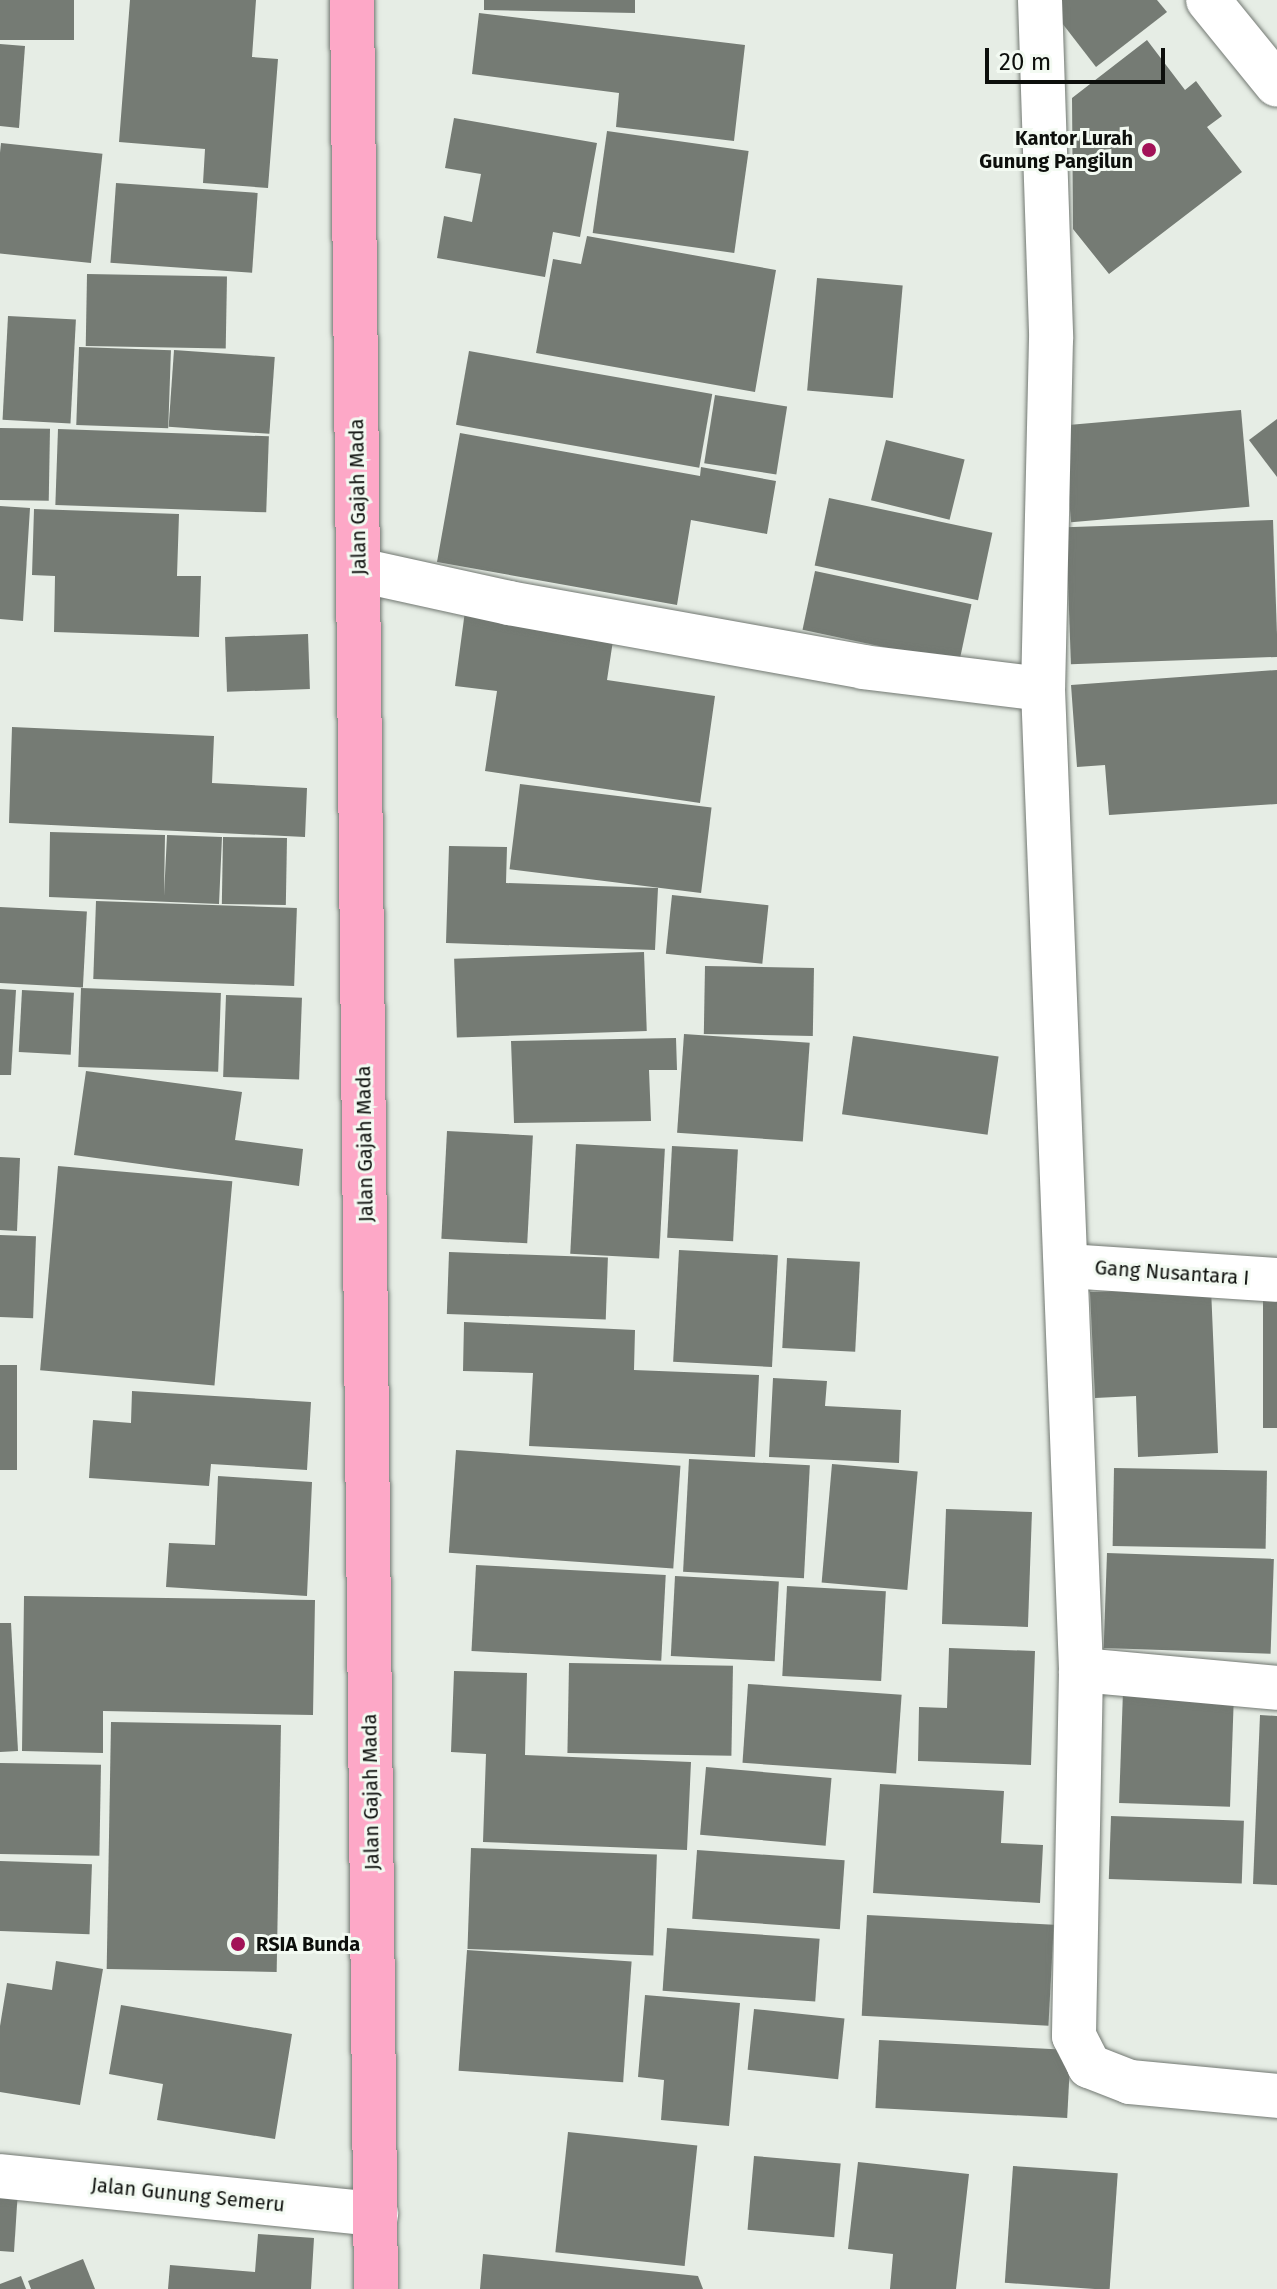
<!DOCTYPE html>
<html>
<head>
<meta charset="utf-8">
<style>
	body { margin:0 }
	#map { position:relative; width:1277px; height:2289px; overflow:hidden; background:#e6ede5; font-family:"Fira Sans",sans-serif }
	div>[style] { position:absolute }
	.building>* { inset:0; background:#757b74; transform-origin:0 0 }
	.roads { filter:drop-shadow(0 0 2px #727872) drop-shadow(0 0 2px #727872) }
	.minor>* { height:44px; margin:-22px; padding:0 22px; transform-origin:22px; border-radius:22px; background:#fff }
	.major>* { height:44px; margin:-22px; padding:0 22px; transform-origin:22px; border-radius:22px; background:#fda8c7 }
	.dots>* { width:22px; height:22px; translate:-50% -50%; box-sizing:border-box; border:4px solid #f3faf2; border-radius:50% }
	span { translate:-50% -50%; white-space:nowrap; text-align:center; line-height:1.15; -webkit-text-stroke:6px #f3faf2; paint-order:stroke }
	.poi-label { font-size:20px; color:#0d0f0c; font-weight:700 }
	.right { translate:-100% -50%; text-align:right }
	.left { translate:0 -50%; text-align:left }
	.street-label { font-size:20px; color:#0d0f0c }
	.scale { position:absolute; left:985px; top:48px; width:180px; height:36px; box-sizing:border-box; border:4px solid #0d0f0c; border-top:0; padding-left:10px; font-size:24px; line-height:28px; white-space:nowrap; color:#0d0f0c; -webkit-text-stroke:6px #f3faf2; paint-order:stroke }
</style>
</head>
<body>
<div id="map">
	<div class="building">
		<div style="left:0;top:0;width:74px;height:40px"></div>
		<div style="clip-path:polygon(130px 0,256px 0,252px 57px,278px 59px,268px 188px,203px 183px,205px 149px,119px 142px)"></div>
		<div style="clip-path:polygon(484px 0,635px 0,635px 13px,484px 10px)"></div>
		<div style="clip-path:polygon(1060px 0,1157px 0,1167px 12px,1096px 67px,1062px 23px)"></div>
		<div style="clip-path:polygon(479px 13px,745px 45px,734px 141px,616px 127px,619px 93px,472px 74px)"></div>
		<div style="clip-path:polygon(1147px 40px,1185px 90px,1196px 81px,1222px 116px,1207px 127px,1242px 172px,1109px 274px,1073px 229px,1072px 98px)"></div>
		<div style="clip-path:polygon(0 44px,25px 46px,19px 128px,0 126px)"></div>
		<div style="clip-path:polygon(454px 118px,597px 143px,580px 237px,553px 232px,545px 277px,437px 258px,444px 216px,472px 222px,481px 174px,445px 168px)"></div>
		<div style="left:607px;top:131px;width:143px;height:103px;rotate:8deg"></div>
		<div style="left:1px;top:143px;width:102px;height:110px;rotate:6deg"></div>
		<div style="left:116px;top:183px;width:142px;height:80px;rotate:4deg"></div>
		<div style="clip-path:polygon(587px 236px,776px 270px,755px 392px,536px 353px,553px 259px,581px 264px)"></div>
		<div style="left:87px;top:274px;width:140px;height:72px;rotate:1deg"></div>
		<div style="left:817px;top:278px;width:86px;height:113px;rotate:5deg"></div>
		<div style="left:8px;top:316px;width:68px;height:104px;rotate:3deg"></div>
		<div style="left:79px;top:347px;width:92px;height:78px;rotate:2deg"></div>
		<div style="left:174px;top:350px;width:101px;height:77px;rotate:4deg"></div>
		<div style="left:469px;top:351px;width:247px;height:75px;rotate:10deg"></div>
		<div style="left:715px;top:395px;width:73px;height:69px;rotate:9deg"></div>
		<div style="left:1241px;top:410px;width:97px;height:179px;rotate:85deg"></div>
		<div style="clip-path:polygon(1277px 419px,1277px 477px,1249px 440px)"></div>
		<div style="left:0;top:428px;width:50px;height:72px;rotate:1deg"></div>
		<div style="left:58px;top:429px;width:211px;height:76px;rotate:2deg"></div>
		<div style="clip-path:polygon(460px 433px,700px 476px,701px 467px,776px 481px,767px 534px,691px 520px,677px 605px,437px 562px)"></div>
		<div style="left:886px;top:440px;width:81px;height:62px;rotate:14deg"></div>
		<div style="left:829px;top:498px;width:167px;height:69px;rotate:12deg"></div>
		<div style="clip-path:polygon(0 506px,30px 508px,23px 621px,0 619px)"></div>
		<div style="clip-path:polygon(34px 509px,179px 514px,177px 576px,201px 576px,199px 637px,54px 632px,55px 576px,32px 575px)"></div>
		<div style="left:1273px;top:520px;width:137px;height:207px;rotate:88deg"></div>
		<div style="left:815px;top:571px;width:160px;height:60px;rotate:12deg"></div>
		<div style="clip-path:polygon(465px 611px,614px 634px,607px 680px,715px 696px,700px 803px,485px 771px,497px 691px,455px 686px)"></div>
		<div style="left:308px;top:634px;width:55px;height:83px;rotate:88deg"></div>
		<div style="clip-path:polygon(1277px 670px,1277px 804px,1109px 815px,1105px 765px,1077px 767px,1071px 685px)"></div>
		<div style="clip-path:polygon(12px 727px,214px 736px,212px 783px,307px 788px,305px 837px,9px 823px)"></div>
		<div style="left:520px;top:784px;width:193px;height:86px;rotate:7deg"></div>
		<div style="clip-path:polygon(50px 832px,165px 835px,164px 896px,167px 835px,222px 837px,219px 904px,49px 897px)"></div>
		<div style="left:223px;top:837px;width:64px;height:67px;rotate:1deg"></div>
		<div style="clip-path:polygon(449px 846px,507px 847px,506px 883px,658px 888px,655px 950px,446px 943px)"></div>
		<div style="left:672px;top:895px;width:97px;height:59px;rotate:6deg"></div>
		<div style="left:96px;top:901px;width:201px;height:78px;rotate:2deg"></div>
		<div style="left:0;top:907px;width:87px;height:76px;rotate:3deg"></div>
		<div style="left:644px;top:952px;width:79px;height:190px;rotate:88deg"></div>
		<div style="left:705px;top:966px;width:109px;height:68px;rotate:1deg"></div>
		<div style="left:81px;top:988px;width:140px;height:79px;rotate:2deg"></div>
		<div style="clip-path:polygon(0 989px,16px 990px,11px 1075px,0 1075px)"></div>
		<div style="left:22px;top:990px;width:52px;height:62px;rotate:3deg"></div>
		<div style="left:226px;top:995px;width:76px;height:82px;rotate:2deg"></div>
		<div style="left:684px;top:1034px;width:126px;height:99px;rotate:4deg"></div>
		<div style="left:853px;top:1036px;width:147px;height:79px;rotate:8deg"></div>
		<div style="clip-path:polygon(676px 1038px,677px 1070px,649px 1070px,651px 1121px,514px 1123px,511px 1041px)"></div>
		<div style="clip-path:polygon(86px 1071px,242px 1092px,235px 1140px,303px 1149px,299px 1186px,74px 1155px)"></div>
		<div style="left:447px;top:1131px;width:86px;height:108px;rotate:3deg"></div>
		<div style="left:576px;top:1144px;width:89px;height:110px;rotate:3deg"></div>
		<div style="left:672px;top:1146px;width:66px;height:92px;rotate:3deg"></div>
		<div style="clip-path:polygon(0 1157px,20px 1158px,17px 1231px,0 1230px)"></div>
		<div style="left:58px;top:1166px;width:175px;height:205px;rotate:5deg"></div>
		<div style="left:0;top:1235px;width:36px;height:82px;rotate:2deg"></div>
		<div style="left:679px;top:1250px;width:99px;height:112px;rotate:3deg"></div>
		<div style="left:449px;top:1252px;width:159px;height:62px;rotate:2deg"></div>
		<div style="left:787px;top:1258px;width:73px;height:90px;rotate:3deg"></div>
		<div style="clip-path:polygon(1211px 1288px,1218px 1453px,1138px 1457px,1136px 1396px,1095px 1398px,1090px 1292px)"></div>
		<div style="left:1263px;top:1296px;width:14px;height:132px"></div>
		<div style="clip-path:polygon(464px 1322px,635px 1330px,634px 1370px,759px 1375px,755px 1457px,529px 1446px,533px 1373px,463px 1371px)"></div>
		<div style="left:0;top:1365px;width:17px;height:105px"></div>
		<div style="clip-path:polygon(773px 1378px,827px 1381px,825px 1406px,901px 1410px,899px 1463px,769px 1457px)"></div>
		<div style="clip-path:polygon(132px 1391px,311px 1402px,307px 1470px,211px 1464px,209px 1486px,89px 1478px,93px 1420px,131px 1423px)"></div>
		<div style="left:456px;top:1450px;width:225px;height:103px;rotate:4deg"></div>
		<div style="left:689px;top:1459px;width:121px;height:113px;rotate:3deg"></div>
		<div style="left:832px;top:1464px;width:86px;height:119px;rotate:5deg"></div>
		<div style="left:1114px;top:1468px;width:153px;height:78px;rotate:1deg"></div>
		<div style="clip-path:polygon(218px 1476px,312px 1482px,307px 1596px,166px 1587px,169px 1543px,215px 1545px)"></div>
		<div style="left:946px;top:1509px;width:86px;height:115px;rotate:2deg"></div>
		<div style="left:1107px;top:1553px;width:167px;height:95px;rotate:2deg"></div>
		<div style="left:476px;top:1565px;width:190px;height:86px;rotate:3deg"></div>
		<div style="left:675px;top:1576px;width:104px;height:80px;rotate:3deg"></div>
		<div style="left:787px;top:1586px;width:99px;height:90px;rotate:3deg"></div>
		<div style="clip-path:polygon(24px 1596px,315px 1600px,313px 1715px,103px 1711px,103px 1753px,22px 1751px)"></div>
		<div style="clip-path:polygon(0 1623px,11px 1623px,18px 1751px,0 1752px)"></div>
		<div style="clip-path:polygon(949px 1648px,1035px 1651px,1031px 1765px,918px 1761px,919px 1707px,947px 1708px)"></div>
		<div style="left:569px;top:1663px;width:164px;height:90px;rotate:1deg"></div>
		<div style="clip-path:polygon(454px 1671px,527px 1673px,525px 1755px,691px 1762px,687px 1850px,483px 1842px,486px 1754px,451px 1752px)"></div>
		<div style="left:748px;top:1684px;width:154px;height:79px;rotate:4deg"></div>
		<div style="left:1123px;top:1691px;width:111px;height:112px;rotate:2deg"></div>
		<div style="clip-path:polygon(1260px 1715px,1277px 1716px,1277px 1885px,1253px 1884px)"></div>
		<div style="left:111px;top:1722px;width:170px;height:247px;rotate:1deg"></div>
		<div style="left:0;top:1763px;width:101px;height:91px;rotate:1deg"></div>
		<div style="left:706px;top:1767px;width:126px;height:68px;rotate:5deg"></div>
		<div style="clip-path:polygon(880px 1784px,1004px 1791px,1001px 1843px,1043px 1845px,1040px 1903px,873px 1893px)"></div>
		<div style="left:1111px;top:1816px;width:133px;height:63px;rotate:2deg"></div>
		<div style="left:471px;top:1848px;width:186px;height:101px;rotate:2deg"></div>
		<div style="left:697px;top:1850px;width:148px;height:69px;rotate:4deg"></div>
		<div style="left:0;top:1861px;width:92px;height:70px;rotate:2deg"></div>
		<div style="left:867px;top:1915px;width:187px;height:101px;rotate:3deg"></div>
		<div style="left:667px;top:1928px;width:153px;height:63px;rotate:4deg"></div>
		<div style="left:467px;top:1950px;width:165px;height:121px;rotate:4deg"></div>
		<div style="clip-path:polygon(56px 1961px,103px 1969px,80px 2105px,0 2092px,0 2026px,7px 1983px,52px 1990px)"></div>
		<div style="clip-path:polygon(645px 1995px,740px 2003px,729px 2126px,661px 2120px,664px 2080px,638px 2077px)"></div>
		<div style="clip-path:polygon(121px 2005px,292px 2034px,275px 2139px,157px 2120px,163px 2084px,109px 2074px)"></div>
		<div style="left:754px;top:2009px;width:91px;height:61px;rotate:6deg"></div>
		<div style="left:879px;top:2040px;width:192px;height:68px;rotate:3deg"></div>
		<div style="left:568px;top:2132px;width:130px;height:121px;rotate:6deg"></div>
		<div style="left:754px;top:2156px;width:87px;height:74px;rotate:5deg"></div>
		<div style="clip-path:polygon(858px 2162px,969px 2174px,956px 2289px,890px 2289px,893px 2254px,848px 2249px)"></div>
		<div style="left:1013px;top:2166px;width:105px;height:117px;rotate:4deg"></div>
		<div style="clip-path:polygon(0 2188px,18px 2190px,14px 2252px,0 2251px)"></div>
		<div style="clip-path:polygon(258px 2234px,314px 2238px,311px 2289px,168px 2289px,170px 2265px,255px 2272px)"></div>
		<div style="clip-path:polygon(483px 2254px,698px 2276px,703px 2289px,480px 2289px)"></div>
		<div style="clip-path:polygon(83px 2259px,95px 2289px,31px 2289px,28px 2281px)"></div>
		<div style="clip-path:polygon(21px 2276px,26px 2289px,0 2289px,0 2284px)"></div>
	</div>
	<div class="roads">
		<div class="minor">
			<div style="left:1040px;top:0;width:339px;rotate:88.1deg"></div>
			<div style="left:1051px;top:339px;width:350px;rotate:91.3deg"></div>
			<div style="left:1043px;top:689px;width:982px;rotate:87.78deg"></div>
			<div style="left:1081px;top:1670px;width:366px;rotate:91.1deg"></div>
			<div style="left:1074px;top:2036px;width:34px;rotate:63deg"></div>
			<div style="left:1089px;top:2066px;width:44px;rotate:21.3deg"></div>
			<div style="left:1130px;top:2082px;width:148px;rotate:5.4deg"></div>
			<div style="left:1208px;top:0;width:109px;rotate:50.9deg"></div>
			<div style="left:359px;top:570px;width:154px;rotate:12.4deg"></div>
			<div style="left:509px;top:603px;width:360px;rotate:10.2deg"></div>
			<div style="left:863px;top:667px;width:181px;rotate:7deg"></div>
			<div style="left:1067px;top:1266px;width:210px;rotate:3.8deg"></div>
			<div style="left:1081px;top:1670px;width:197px;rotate:5.2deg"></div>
			<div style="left:0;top:2176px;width:378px;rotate:5.8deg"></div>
		</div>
		<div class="major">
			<div style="left:352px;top:0;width:2289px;rotate:89.4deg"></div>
		</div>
	</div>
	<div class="dots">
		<div style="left:1149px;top:150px;background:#a21257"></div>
		<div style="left:238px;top:1944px;background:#a21257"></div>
	</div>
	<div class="poi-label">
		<span class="right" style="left:1133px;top:150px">Kantor Lurah<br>Gunung Pangilun</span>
		<span class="left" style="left:256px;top:1944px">RSIA Bunda</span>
	</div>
	<div class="street-label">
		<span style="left:358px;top:497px;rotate:-91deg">Jalan Gajah Mada</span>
		<span style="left:365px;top:1144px;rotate:-91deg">Jalan Gajah Mada</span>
		<span style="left:1172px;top:1273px;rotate:4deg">Gang Nusantara I</span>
		<span style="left:371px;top:1792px;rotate:-91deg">Jalan Gajah Mada</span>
		<span style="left:188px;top:2195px;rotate:6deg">Jalan Gunung Semeru</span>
	</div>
	<div class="scale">20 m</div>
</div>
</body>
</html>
